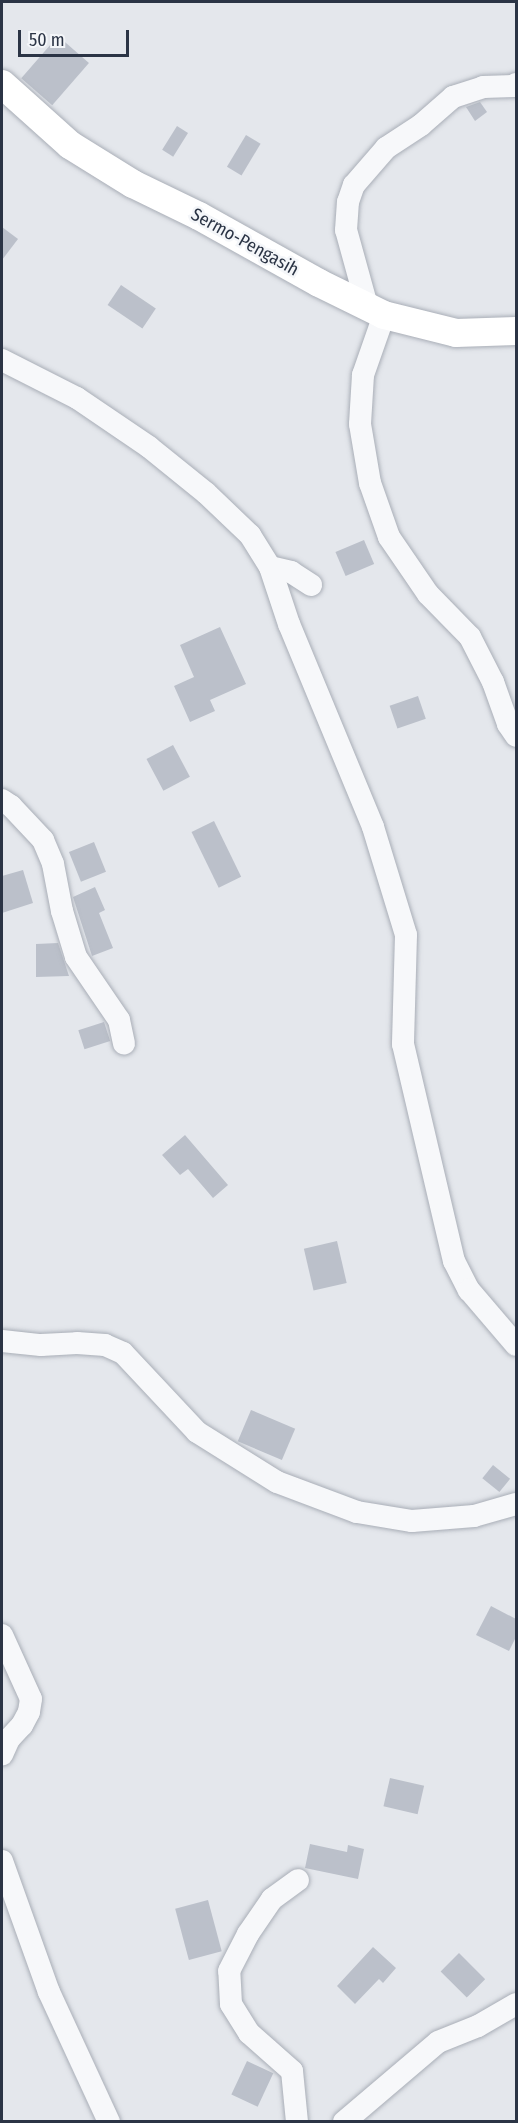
<!DOCTYPE html>
<html>
<head>
<meta charset="utf-8">
<style>
	body { margin:0 }
	#map { position:relative; width:518px; height:2123px; overflow:hidden; background:#e4e7ec; font-family:"Fira Sans Condensed",sans-serif }
	div>[style] { position:absolute }
	.building>* { inset:0; background:#bbc0ca; transform-origin:0 0 }
	.roads { filter:drop-shadow(0 0 2px #a9aeb7) drop-shadow(0 0 2px #a9aeb7) }
	.minor>* { height:22px; margin:-11px; padding:0 11px; transform-origin:11px; border-radius:11px; background:#f7f8fa }
	.major>* { height:28px; margin:-14px; padding:0 14px; transform-origin:14px; border-radius:14px; background:#fff }
	span { translate:-50% -50%; white-space:nowrap; text-align:center; line-height:1.15; -webkit-text-stroke:5px #f4f6f9; paint-order:stroke }
	.street-label { font-size:18px; color:#2b3445 }
	.frame { position:absolute; inset:0; border:3px solid #2b3445; pointer-events:none }
	.scale { position:absolute; left:18px; top:30px; width:111px; height:27px; box-sizing:border-box; border:3px solid #2b3445; border-top:0; padding-left:8px; font-size:18px; line-height:21px; white-space:nowrap; color:#2b3445; -webkit-text-stroke:4px #f4f6f9; paint-order:stroke }
</style>
</head>
<body>
<div id="map">
	<div class="building">
		<div style="left:58px;top:36px;width:41px;height:56px;rotate:41deg"></div>
		<div style="clip-path:polygon(480px 102px,487px 112px,475px 121px,466px 107px)"></div>
		<div style="left:177px;top:126px;width:13px;height:28px;rotate:32deg"></div>
		<div style="left:246px;top:135px;width:17px;height:37px;rotate:31deg"></div>
		<div style="clip-path:polygon(2px 227px,18px 239px,2px 260px)"></div>
		<div style="left:121px;top:285px;width:42px;height:24px;rotate:34deg"></div>
		<div style="left:364px;top:540px;width:26px;height:31px;rotate:67deg"></div>
		<div style="clip-path:polygon(220px 627px,246px 684px,210px 700px,215px 711px,190px 722px,174px 686px,194px 677px,180px 645px)"></div>
		<div style="left:418px;top:696px;width:24px;height:30px;rotate:71deg"></div>
		<div style="left:173px;top:745px;width:36px;height:30px;rotate:62deg"></div>
		<div style="left:214px;top:821px;width:62px;height:25px;rotate:64deg"></div>
		<div style="left:94px;top:842px;width:32px;height:27px;rotate:68deg"></div>
		<div style="clip-path:polygon(23px 870px,33px 903px,2px 913px,2px 876px)"></div>
		<div style="clip-path:polygon(95px 887px,105px 910px,99px 913px,113px 948px,92px 956px,73px 897px)"></div>
		<div style="clip-path:polygon(58px 943px,69px 976px,36px 977px,36px 944px)"></div>
		<div style="left:104px;top:1022px;width:20px;height:27px;rotate:72deg"></div>
		<div style="clip-path:polygon(185px 1135px,228px 1185px,213px 1198px,188px 1169px,180px 1175px,162px 1155px)"></div>
		<div style="left:337px;top:1241px;width:43px;height:34px;rotate:77deg"></div>
		<div style="left:251px;top:1410px;width:48px;height:34px;rotate:23deg"></div>
		<div style="left:493px;top:1465px;width:22px;height:17px;rotate:39deg"></div>
		<div style="clip-path:polygon(491px 1606px,516px 1619px,516px 1637px,509px 1651px,476px 1635px)"></div>
		<div style="left:390px;top:1778px;width:35px;height:29px;rotate:13deg"></div>
		<div style="clip-path:polygon(310px 1844px,347px 1852px,348px 1845px,364px 1849px,358px 1879px,305px 1868px)"></div>
		<div style="left:208px;top:1900px;width:53px;height:34px;rotate:75deg"></div>
		<div style="clip-path:polygon(373px 1947px,396px 1968px,383px 1983px,379px 1979px,355px 2004px,337px 1986px)"></div>
		<div style="left:459px;top:1953px;width:37px;height:26px;rotate:45deg"></div>
		<div style="left:247px;top:2061px;width:29px;height:37px;rotate:25deg"></div>
	</div>
	<div class="roads">
		<div class="minor">
			<div style="left:367px;top:306px;width:79px;rotate:-105.4deg"></div>
			<div style="left:346px;top:230px;width:28px;rotate:-86deg"></div>
			<div style="left:348px;top:202px;width:18px;rotate:-71deg"></div>
			<div style="left:354px;top:185px;width:49px;rotate:-49.1deg"></div>
			<div style="left:386px;top:148px;width:42px;rotate:-33.3deg"></div>
			<div style="left:421px;top:125px;width:43px;rotate:-41.2deg"></div>
			<div style="left:453px;top:97px;width:32px;rotate:-18deg"></div>
			<div style="left:483px;top:87px;width:31px;rotate:-2deg"></div>
			<div style="left:514px;top:86px;width:3px;rotate:-45deg"></div>
			<div style="left:384px;top:315px;width:64px;rotate:109.3deg"></div>
			<div style="left:363px;top:375px;width:49px;rotate:93.5deg"></div>
			<div style="left:360px;top:424px;width:60px;rotate:80.4deg"></div>
			<div style="left:370px;top:483px;width:57px;rotate:70.6deg"></div>
			<div style="left:389px;top:537px;width:69px;rotate:55.6deg"></div>
			<div style="left:428px;top:594px;width:60px;rotate:45.7deg"></div>
			<div style="left:470px;top:637px;width:51px;rotate:62.9deg"></div>
			<div style="left:493px;top:682px;width:45px;rotate:70.3deg"></div>
			<div style="left:508px;top:724px;width:14px;rotate:56deg"></div>
			<div style="left:2px;top:360px;width:84px;rotate:26.9deg"></div>
			<div style="left:77px;top:398px;width:87px;rotate:34.2deg"></div>
			<div style="left:149px;top:447px;width:73px;rotate:38.9deg"></div>
			<div style="left:206px;top:493px;width:61px;rotate:43.7deg"></div>
			<div style="left:250px;top:535px;width:38px;rotate:58deg"></div>
			<div style="left:270px;top:567px;width:60px;rotate:71.6deg"></div>
			<div style="left:289px;top:624px;width:220px;rotate:67.5deg"></div>
			<div style="left:373px;top:827px;width:113px;rotate:73deg"></div>
			<div style="left:406px;top:935px;width:109px;rotate:91.6deg"></div>
			<div style="left:403px;top:1044px;width:223px;rotate:76.8deg"></div>
			<div style="left:454px;top:1261px;width:33px;rotate:63deg"></div>
			<div style="left:469px;top:1290px;width:72px;rotate:49.5deg"></div>
			<div style="left:270px;top:567px;width:22px;rotate:13deg"></div>
			<div style="left:291px;top:572px;width:24px;rotate:33deg"></div>
			<div style="left:2px;top:800px;width:11px;rotate:34deg"></div>
			<div style="left:11px;top:806px;width:47px;rotate:46.7deg"></div>
			<div style="left:43px;top:840px;width:26px;rotate:67deg"></div>
			<div style="left:53px;top:864px;width:48px;rotate:79.2deg"></div>
			<div style="left:62px;top:911px;width:48px;rotate:73.1deg"></div>
			<div style="left:76px;top:957px;width:76px;rotate:55.7deg"></div>
			<div style="left:119px;top:1020px;width:24px;rotate:78deg"></div>
			<div style="left:2px;top:1341px;width:39px;rotate:6deg"></div>
			<div style="left:41px;top:1345px;width:36px;rotate:-3deg"></div>
			<div style="left:77px;top:1343px;width:28px;rotate:4deg"></div>
			<div style="left:105px;top:1345px;width:20px;rotate:24deg"></div>
			<div style="left:123px;top:1353px;width:108px;rotate:46.9deg"></div>
			<div style="left:197px;top:1432px;width:94px;rotate:32deg"></div>
			<div style="left:277px;top:1482px;width:85px;rotate:20.6deg"></div>
			<div style="left:357px;top:1512px;width:56px;rotate:9.3deg"></div>
			<div style="left:412px;top:1521px;width:62px;rotate:-4.6deg"></div>
			<div style="left:474px;top:1516px;width:44px;rotate:-15.9deg"></div>
			<div style="left:2px;top:1635px;width:70px;rotate:65.6deg"></div>
			<div style="left:31px;top:1699px;width:13px;rotate:99deg"></div>
			<div style="left:29px;top:1712px;width:15px;rotate:118deg"></div>
			<div style="left:22px;top:1725px;width:19px;rotate:133deg"></div>
			<div style="left:9px;top:1739px;width:17px;rotate:114deg"></div>
			<div style="left:2px;top:1861px;width:139px;rotate:70.3deg"></div>
			<div style="left:49px;top:1992px;width:143px;rotate:65.2deg"></div>
			<div style="left:297px;top:2122px;width:51px;rotate:-95.6deg"></div>
			<div style="left:292px;top:2071px;width:57px;rotate:-138.5deg"></div>
			<div style="left:249px;top:2033px;width:34px;rotate:-122deg"></div>
			<div style="left:231px;top:2004px;width:33px;rotate:-93deg"></div>
			<div style="left:229px;top:1971px;width:42px;rotate:-62.8deg"></div>
			<div style="left:248px;top:1934px;width:42px;rotate:-55.6deg"></div>
			<div style="left:272px;top:1899px;width:32px;rotate:-36deg"></div>
			<div style="left:344px;top:2122px;width:123px;rotate:-40.4deg"></div>
			<div style="left:438px;top:2042px;width:43px;rotate:-21.8deg"></div>
			<div style="left:478px;top:2026px;width:44px;rotate:-30.1deg"></div>
		</div>
		<div class="major">
			<div style="left:2px;top:84px;width:91px;rotate:41.9deg"></div>
			<div style="left:70px;top:145px;width:74px;rotate:31.8deg"></div>
			<div style="left:133px;top:184px;width:73px;rotate:25.9deg"></div>
			<div style="left:199px;top:216px;width:137px;rotate:29.2deg"></div>
			<div style="left:319px;top:283px;width:72px;rotate:26.2deg"></div>
			<div style="left:384px;top:315px;width:74px;rotate:14deg"></div>
			<div style="left:456px;top:333px;width:60px;rotate:-1.9deg"></div>
		</div>
	</div>
	<div class="street-label">
		<span style="left:245px;top:242px;rotate:29deg">Sermo-Pengasih</span>
	</div>
	<div class="frame"></div>
	<div class="scale">50 m</div>
</div>
</body>
</html>
